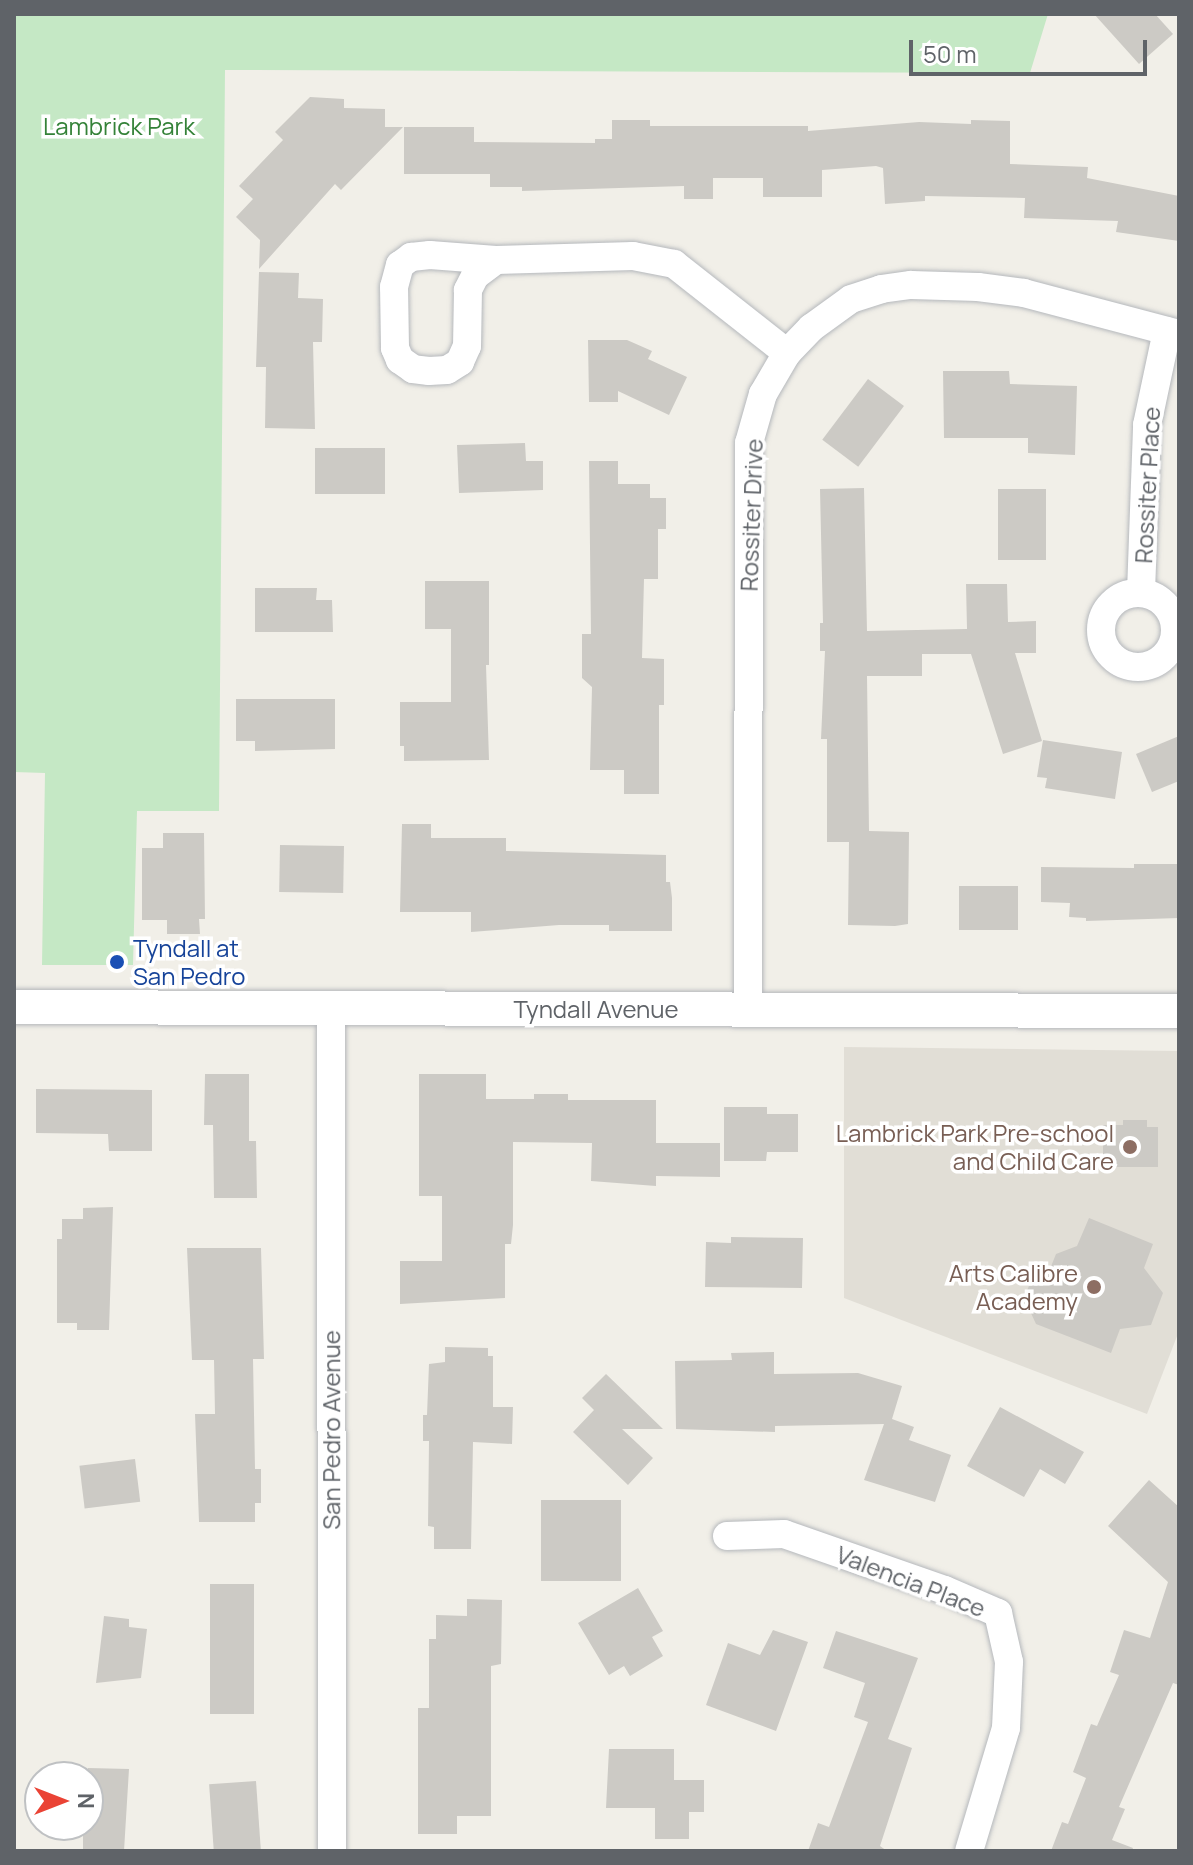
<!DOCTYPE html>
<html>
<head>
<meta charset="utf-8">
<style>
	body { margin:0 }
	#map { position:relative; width:1193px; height:1865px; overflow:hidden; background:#f1efe8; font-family:Manrope,sans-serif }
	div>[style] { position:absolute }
	.education>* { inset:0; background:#e1ded6 }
	.green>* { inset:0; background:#c5e8c5 }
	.building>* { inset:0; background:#cccac5; transform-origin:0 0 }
	.roads { filter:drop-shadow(0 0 2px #b5b8bc) drop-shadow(0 0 2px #b5b8bc) }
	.minor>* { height:28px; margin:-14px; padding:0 14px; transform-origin:14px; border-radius:14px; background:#fff }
	.minor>.ring { margin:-14px; padding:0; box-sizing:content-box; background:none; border:28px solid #fff; border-radius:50% }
	.tertiary>* { height:34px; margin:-17px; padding:0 17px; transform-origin:17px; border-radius:17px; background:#fff }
	.dots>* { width:22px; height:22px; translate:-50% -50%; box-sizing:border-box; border:4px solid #fff; border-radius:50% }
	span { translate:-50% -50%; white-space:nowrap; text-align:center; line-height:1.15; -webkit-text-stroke:7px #fff; paint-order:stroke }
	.park-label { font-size:24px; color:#348238 }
	.street-label { font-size:24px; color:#5f6368 }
	.transit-label { font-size:24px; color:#164399 }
	.left { translate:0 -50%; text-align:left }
	.education-label { font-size:24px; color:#785e54 }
	.right { translate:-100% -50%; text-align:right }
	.frame { position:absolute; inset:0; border:16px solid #5f6368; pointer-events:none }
	.north { position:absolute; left:24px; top:1761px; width:80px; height:80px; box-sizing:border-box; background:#fff; border:2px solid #bfc1c3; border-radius:50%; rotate:90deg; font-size:22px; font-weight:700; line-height:32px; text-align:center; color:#5f6368 }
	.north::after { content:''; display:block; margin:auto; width:28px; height:36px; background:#ea4335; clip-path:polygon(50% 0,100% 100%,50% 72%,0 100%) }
	.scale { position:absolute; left:909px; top:40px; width:238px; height:36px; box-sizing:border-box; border:4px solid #5f6368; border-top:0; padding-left:10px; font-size:24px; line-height:28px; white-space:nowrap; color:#5f6368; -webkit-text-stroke:6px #fff; paint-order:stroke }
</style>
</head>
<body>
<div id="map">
	<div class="education">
		<div style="clip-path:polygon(844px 1047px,1179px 1051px,1179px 1331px,1147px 1414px,844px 1298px)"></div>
	</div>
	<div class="green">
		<div style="clip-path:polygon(14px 14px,1048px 14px,1030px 73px,225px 70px,219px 811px,137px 811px,133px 965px,42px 965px,45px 773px,14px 772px)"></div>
	</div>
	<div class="building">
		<div style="clip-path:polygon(1094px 14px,1155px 14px,1173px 34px,1139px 64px)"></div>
		<div style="clip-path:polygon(310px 97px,344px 99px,344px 108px,385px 109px,385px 127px,403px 127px,341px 190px,335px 184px,259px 269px,260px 240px,236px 217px,253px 199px,239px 186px,283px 140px,275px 132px)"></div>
		<div style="clip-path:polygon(612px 120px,650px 120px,650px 126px,808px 126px,808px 131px,919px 122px,971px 124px,971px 120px,1010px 121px,1010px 164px,1088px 167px,1087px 178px,1179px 196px,1179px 241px,1116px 232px,1118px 221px,1024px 218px,1025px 198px,925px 196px,925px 201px,885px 204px,883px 168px,876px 166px,822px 170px,822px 197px,763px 197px,763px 178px,713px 178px,713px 199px,684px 199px,684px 186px,522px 191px,522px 187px,490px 187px,490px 174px,404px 174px,404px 127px,474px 127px,474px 142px,595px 143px,595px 139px,612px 139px)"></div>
		<div style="clip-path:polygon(259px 272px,299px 273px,298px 298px,323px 299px,322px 342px,313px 342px,315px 429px,265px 428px,266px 367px,256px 367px)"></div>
		<div style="clip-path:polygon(588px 340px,627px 340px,652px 351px,648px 359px,687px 377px,669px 415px,618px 391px,618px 402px,589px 402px)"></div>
		<div style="clip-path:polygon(943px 371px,1009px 371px,1010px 384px,1077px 386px,1075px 455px,1028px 453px,1028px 438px,944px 438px)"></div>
		<div style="left:868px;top:379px;width:45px;height:76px;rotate:37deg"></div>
		<div style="clip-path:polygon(525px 443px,526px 461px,543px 461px,543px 490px,459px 493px,457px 445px)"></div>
		<div style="left:315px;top:448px;width:70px;height:46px"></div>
		<div style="clip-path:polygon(589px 461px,618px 461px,618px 484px,650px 484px,650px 498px,666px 498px,666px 529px,658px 529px,658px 579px,644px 579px,642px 658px,664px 659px,664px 705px,659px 705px,659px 794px,624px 794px,624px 770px,590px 770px,592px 687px,582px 678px,582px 634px,591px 634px)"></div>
		<div style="clip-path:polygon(864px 488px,867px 631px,967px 629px,966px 584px,1007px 584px,1008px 622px,1036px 621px,1036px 653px,1015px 653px,1042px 741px,1003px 754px,971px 654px,922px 654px,922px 676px,867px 676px,869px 831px,909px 832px,908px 924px,895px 926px,848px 925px,849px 842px,827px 842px,827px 739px,821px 739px,825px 651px,820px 651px,820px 623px,823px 623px,820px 489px)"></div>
		<div style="left:998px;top:489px;width:48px;height:71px"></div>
		<div style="clip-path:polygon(425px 581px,489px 581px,489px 665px,486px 665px,489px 760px,404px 761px,404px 746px,400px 746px,400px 702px,451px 702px,451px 629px,425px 629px)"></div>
		<div style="clip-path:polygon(255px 588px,317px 588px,316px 600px,332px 600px,333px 632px,255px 632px)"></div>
		<div style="clip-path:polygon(236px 699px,335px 699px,335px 749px,255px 751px,255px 741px,236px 741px)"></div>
		<div style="clip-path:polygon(1179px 736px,1179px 781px,1152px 792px,1136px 754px)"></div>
		<div style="clip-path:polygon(1043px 740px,1122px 752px,1115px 799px,1045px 788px,1047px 778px,1037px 777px)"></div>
		<div style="clip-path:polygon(402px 824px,431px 824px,431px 838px,506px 838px,506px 851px,666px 855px,666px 882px,670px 882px,672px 898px,672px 931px,609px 931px,609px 925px,559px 925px,471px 932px,471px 912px,400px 912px)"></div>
		<div style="clip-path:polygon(163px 833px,204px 833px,205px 919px,199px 919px,200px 934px,167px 934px,167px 920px,142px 920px,142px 848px,163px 848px)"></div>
		<div style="left:280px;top:845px;width:64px;height:47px;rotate:1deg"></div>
		<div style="clip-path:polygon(1134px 864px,1179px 864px,1179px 918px,1086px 921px,1086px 918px,1069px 917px,1070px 903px,1041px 902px,1041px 867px,1134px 868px)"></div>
		<div style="left:959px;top:886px;width:59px;height:44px"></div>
		<div style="clip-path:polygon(205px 1074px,249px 1074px,249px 1141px,256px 1141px,257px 1198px,214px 1198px,213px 1125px,204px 1125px)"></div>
		<div style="clip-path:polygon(419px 1074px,486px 1074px,486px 1099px,534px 1099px,534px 1094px,568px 1094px,568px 1100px,656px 1100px,656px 1143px,720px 1143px,720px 1177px,656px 1176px,656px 1186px,591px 1181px,592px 1143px,513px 1142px,513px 1225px,511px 1244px,505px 1244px,505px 1298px,400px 1304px,400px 1261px,442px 1261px,442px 1196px,419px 1196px)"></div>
		<div style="clip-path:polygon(36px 1089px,152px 1090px,152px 1151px,109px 1151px,108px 1134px,36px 1133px)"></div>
		<div style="clip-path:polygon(724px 1107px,767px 1107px,767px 1114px,798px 1114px,798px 1152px,767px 1152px,766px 1161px,724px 1161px)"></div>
		<div style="clip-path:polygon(1123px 1120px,1147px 1120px,1147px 1127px,1158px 1127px,1158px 1167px,1103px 1167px,1103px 1125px,1123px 1125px)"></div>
		<div style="clip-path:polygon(113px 1207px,109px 1330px,77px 1330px,77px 1323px,57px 1323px,57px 1239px,62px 1239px,62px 1219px,83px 1219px,83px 1208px)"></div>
		<div style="clip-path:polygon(1089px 1218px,1153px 1244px,1144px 1268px,1163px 1293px,1151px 1325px,1120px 1329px,1111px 1353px,1036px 1324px,1024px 1298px,1031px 1281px,1048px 1274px,1056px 1254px,1077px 1246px)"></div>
		<div style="clip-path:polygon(731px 1237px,803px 1238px,802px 1288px,705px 1287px,706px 1242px,731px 1243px)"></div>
		<div style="clip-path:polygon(187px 1248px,261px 1248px,264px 1359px,253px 1359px,255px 1469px,261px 1469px,261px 1503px,255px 1503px,255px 1522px,199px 1522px,195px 1414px,215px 1414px,214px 1360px,192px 1360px)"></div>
		<div style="clip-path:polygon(445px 1347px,488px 1348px,488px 1356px,493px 1356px,493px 1407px,513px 1407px,512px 1444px,473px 1442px,471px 1549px,434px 1549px,434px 1527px,428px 1526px,429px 1441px,423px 1441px,423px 1415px,427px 1415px,429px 1364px,445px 1362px)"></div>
		<div style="clip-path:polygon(774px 1352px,774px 1374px,858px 1373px,902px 1386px,892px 1419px,914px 1427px,909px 1440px,951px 1455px,935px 1502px,864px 1480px,884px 1424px,775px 1426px,775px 1432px,676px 1429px,675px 1361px,732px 1360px,731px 1353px)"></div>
		<div style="clip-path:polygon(606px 1374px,663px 1429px,622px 1429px,653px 1458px,628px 1485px,573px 1432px,594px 1410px,582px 1398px)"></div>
		<div style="clip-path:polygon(1000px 1407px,1084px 1452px,1065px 1484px,1040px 1469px,1024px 1497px,967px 1466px)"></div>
		<div style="left:135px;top:1459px;width:43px;height:56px;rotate:83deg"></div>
		<div style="clip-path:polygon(1149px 1480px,1179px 1507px,1179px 1685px,1173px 1683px,1119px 1807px,1125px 1809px,1112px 1840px,1133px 1848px,1132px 1851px,1051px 1851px,1062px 1822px,1068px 1824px,1086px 1778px,1073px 1772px,1091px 1724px,1097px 1726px,1119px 1675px,1110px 1672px,1124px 1630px,1150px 1638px,1168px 1582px,1108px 1526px)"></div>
		<div style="left:541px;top:1500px;width:80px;height:81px"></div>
		<div style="left:210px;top:1584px;width:44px;height:130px"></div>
		<div style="clip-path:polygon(638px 1588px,663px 1631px,652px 1637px,663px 1656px,630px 1676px,624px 1666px,609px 1675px,578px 1623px)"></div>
		<div style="clip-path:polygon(467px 1599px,502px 1600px,501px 1664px,491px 1666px,491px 1816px,457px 1816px,457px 1834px,418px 1834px,418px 1708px,429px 1708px,429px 1639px,436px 1639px,436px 1615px,467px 1616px)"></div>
		<div style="clip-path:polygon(104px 1616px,129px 1619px,129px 1627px,147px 1629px,141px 1678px,96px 1683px)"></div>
		<div style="clip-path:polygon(773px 1630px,808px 1642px,776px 1731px,706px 1705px,728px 1643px,760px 1655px)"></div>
		<div style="clip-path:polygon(836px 1631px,918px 1658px,888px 1739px,912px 1748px,880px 1846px,887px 1851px,808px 1851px,818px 1823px,829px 1827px,868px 1722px,854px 1717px,865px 1683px,823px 1668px)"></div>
		<div style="clip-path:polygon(609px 1749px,674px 1749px,674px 1780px,704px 1780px,704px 1812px,689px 1812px,689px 1839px,655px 1839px,655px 1808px,606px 1808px)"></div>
		<div style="clip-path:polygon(88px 1768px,129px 1769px,124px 1851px,83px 1851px,83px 1825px,88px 1825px)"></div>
		<div style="left:256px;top:1781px;width:70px;height:47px;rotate:86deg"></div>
	</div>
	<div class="roads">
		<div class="minor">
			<div style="left:496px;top:260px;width:26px;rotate:143deg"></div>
			<div style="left:475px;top:276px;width:16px;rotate:117deg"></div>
			<div style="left:468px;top:290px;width:56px;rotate:91deg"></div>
			<div style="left:467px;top:346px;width:17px;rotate:114deg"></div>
			<div style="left:460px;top:362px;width:15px;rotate:148deg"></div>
			<div style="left:447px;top:370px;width:18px;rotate:177deg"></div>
			<div style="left:429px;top:371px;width:16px;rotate:-173deg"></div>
			<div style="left:413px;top:369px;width:16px;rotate:-145deg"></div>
			<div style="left:400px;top:360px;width:13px;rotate:-113deg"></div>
			<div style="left:395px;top:348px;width:61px;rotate:-90.9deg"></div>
			<div style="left:394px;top:287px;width:23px;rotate:-75deg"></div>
			<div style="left:400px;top:265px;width:14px;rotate:-36deg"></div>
			<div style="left:411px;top:257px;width:19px;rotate:-6deg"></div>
			<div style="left:430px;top:255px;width:66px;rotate:4.3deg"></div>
			<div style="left:496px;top:260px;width:137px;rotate:-1.7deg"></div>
			<div style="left:633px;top:256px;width:42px;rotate:11deg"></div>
			<div style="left:674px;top:264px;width:144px;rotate:38.2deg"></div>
			<div style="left:1141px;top:592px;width:167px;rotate:-87.9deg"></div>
			<div style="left:1147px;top:425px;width:96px;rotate:-78deg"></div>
			<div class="ring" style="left:1101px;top:593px;width:46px;height:46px"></div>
			<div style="left:331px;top:1009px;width:842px;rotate:89.93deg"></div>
			<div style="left:748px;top:1010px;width:567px;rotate:-89.9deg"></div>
			<div style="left:749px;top:443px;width:51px;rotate:-74.1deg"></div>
			<div style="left:763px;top:394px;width:48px;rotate:-59.7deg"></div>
			<div style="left:787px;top:353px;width:35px;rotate:-46deg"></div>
			<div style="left:811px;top:328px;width:49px;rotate:-35.9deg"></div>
			<div style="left:851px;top:299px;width:32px;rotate:-18deg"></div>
			<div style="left:881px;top:289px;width:30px;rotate:-8deg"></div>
			<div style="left:911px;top:285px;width:67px;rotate:1.7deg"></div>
			<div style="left:978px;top:287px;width:46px;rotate:7.4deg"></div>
			<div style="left:1024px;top:293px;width:160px;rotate:14.8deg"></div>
			<div style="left:727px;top:1536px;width:57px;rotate:-2deg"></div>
			<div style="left:784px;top:1534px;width:170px;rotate:19.2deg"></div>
			<div style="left:945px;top:1590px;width:58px;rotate:23.5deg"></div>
			<div style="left:998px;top:1613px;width:50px;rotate:77.3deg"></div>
			<div style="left:1009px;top:1662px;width:66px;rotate:92.6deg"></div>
			<div style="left:1006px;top:1728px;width:128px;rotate:106.7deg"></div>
		</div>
		<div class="tertiary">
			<div style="left:14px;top:1007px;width:1165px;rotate:0.2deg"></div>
		</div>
	</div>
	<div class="dots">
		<div style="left:117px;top:962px;background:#1a4fb4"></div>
		<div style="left:1130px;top:1147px;background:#8d6e63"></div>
		<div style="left:1094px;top:1287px;background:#8d6e63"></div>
	</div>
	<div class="park-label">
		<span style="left:119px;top:126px">Lambrick Park</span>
	</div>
	<div class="street-label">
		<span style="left:1147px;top:485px;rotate:-87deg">Rossiter Place</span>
		<span style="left:751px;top:515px;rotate:-88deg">Rossiter Drive</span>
		<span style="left:596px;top:1009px">Tyndall Avenue</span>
		<span style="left:331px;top:1430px;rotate:-90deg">San Pedro Avenue</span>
		<span style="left:911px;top:1581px;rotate:21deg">Valencia Place</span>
	</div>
	<div class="transit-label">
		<span class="left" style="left:133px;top:962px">Tyndall at<br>San Pedro</span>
	</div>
	<div class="education-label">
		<span class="right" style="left:1114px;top:1147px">Lambrick Park Pre-school<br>and Child Care</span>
		<span class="right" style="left:1078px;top:1287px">Arts Calibre<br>Academy</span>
	</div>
	<div class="frame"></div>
	<div class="north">N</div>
	<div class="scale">50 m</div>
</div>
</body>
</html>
